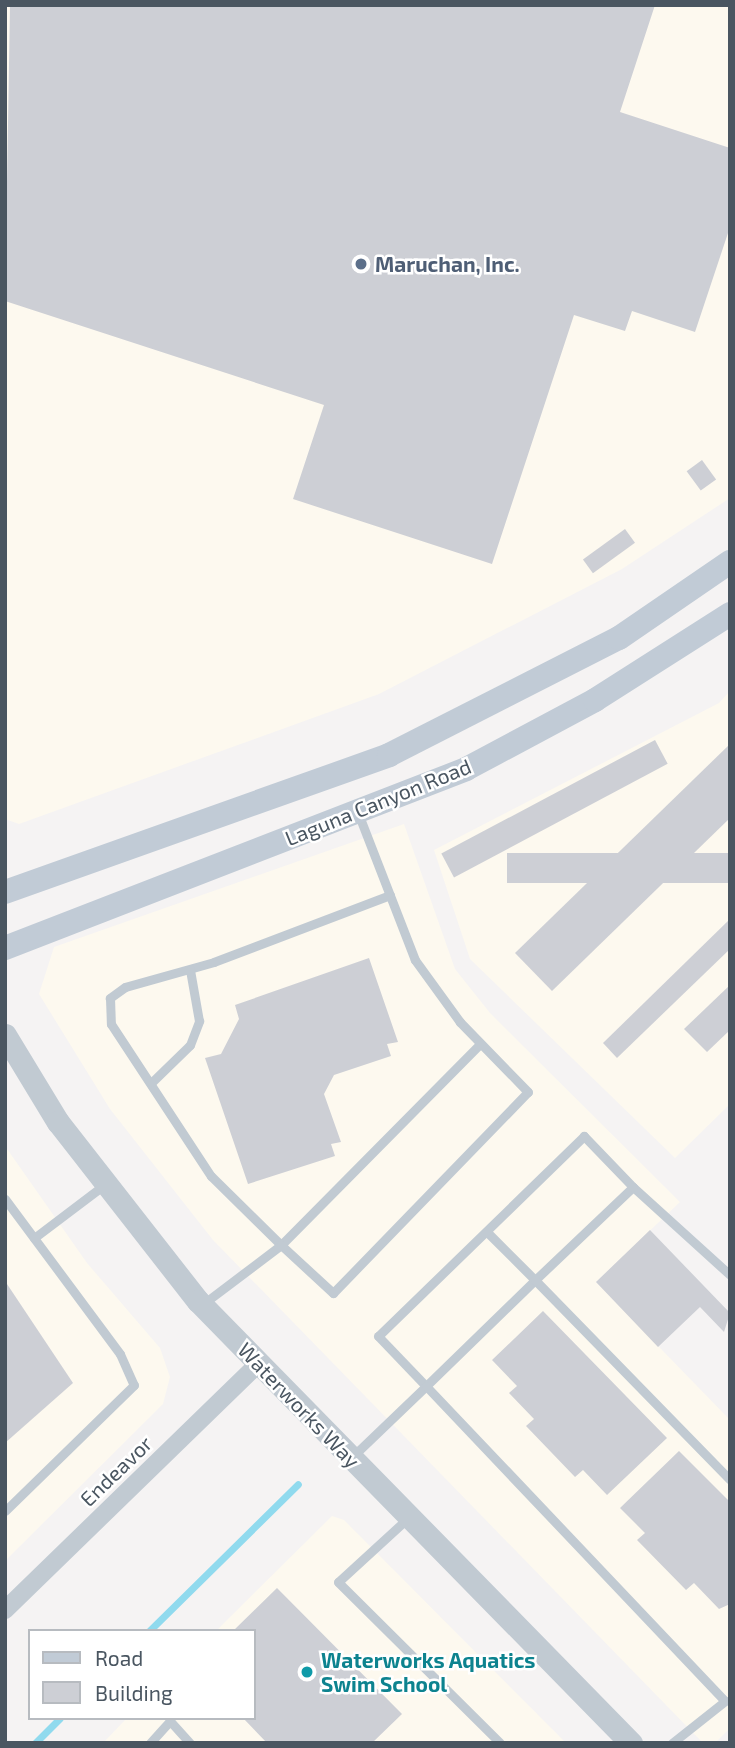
<!DOCTYPE html>
<html>
<head>
<meta charset="utf-8">
<style>
	body { margin:0 }
	#map { position:relative; width:735px; height:1748px; overflow:hidden; background:#f5f3f3; font-family:"Exo 2",sans-serif }
	div>[style] { position:absolute }
	.commercial>* { inset:0; background:#fdf9ef }
	.stream>* { height:7px; margin:-3.5px; padding:0 3.5px; transform-origin:3.5px; border-radius:3.5px; background:#90daee }
	.building>* { inset:0; background:#cdcfd5; transform-origin:0 0 }
	.service>* { height:9px; margin:-4.5px; padding:0 4.5px; transform-origin:4.5px; border-radius:4.5px; background:#c1cad2 }
	.minor>* { height:18px; margin:-9px; padding:0 9px; transform-origin:9px; border-radius:9px; background:#c1cad2 }
	.tertiary>* { height:23px; margin:-11.5px; padding:0 11.5px; transform-origin:11.5px; border-radius:11.5px; background:#c1cad2 }
	.secondary>* { height:24px; margin:-12px; padding:0 12px; transform-origin:12px; border-radius:12px; background:#c1cbd6 }
	.dots>* { width:19px; height:19px; translate:-50% -50%; box-sizing:border-box; border:4px solid #fff; border-radius:50% }
	span { translate:-50% -50%; white-space:nowrap; text-align:center; line-height:1.15; -webkit-text-stroke:5px #fff; paint-order:stroke }
	.service-label { font-size:21px; color:#4e5e75; font-weight:700 }
	.left { translate:0 -50%; text-align:left }
	.street-label { font-size:21px; color:#4a5661 }
	.culture-label { font-size:21px; color:#0d838f; font-weight:700 }
	.frame { position:absolute; inset:0; border:7px solid #4a5661; pointer-events:none }
	.legend { position:absolute; left:28px; top:1629px; width:228px; height:91px; box-sizing:border-box; background:#fff; border:2px solid #b7bbc0; margin:0; padding:9px 12px; list-style:none; font-size:21px; color:#4a5661 }
	.legend li { display:flex; align-items:center; gap:14px; height:35px }
	.legend b { width:35px; border:2px solid #b7bbc0 }
</style>
</head>
<body>
<div id="map">
	<div class="commercial">
		<div style="clip-path:polygon(5px 5px,730px 5px,730px 498px,622px 569px,379px 694px,19px 824px,5px 819px)"></div>
		<div style="clip-path:polygon(730px 691px,730px 1104px,675px 1158px,470px 959px,434px 850px,719px 703px)"></div>
		<div style="clip-path:polygon(404px 824px,455px 969px,490px 1013px,680px 1202px,596px 1282px,730px 1420px,730px 1728px,715px 1743px,703px 1743px,213px 1240px,110px 1109px,39px 994px,54px 947px)"></div>
		<div style="clip-path:polygon(5px 1146px,87px 1263px,160px 1348px,170px 1377px,163px 1404px,5px 1561px)"></div>
		<div style="clip-path:polygon(332px 1516px,344px 1520px,566px 1743px,103px 1743px,127px 1718px,254px 1718px,254px 1631px,216px 1631px)"></div>
	</div>
	<div class="stream">
		<div style="left:149px;top:1631px;width:209px;rotate:-44.6deg"></div>
		<div style="left:35px;top:1743px;width:35px;rotate:-45deg"></div>
	</div>
	<div class="building">
		<div style="clip-path:polygon(10px 5px,655px 5px,620px 112px,730px 148px,730px 227px,695px 332px,632px 311px,625px 331px,574px 315px,492px 564px,293px 499px,324px 405px,5px 301px)"></div>
		<div style="left:702px;top:460px;width:24px;height:19px;rotate:54deg"></div>
		<div style="left:625px;top:529px;width:17px;height:52px;rotate:54deg"></div>
		<div style="left:655px;top:740px;width:27px;height:242px;rotate:62deg"></div>
		<div style="clip-path:polygon(730px 744px,730px 818px,552px 991px,515px 953px)"></div>
		<div style="left:730px;top:853px;width:30px;height:223px;rotate:90deg"></div>
		<div style="clip-path:polygon(730px 919px,730px 949px,617px 1058px,603px 1043px)"></div>
		<div style="clip-path:polygon(369px 958px,398px 1042px,387px 1044px,391px 1056px,334px 1075px,324px 1094px,341px 1142px,331px 1144px,335px 1156px,248px 1184px,205px 1058px,221px 1054px,239px 1019px,235px 1005px)"></div>
		<div style="clip-path:polygon(730px 985px,730px 1030px,707px 1052px,684px 1029px)"></div>
		<div style="clip-path:polygon(650px 1230px,730px 1313px,724px 1332px,700px 1307px,658px 1347px,596px 1282px)"></div>
		<div style="clip-path:polygon(5px 1281px,73px 1383px,5px 1443px)"></div>
		<div style="clip-path:polygon(543px 1311px,667px 1438px,607px 1495px,583px 1470px,575px 1477px,526px 1426px,534px 1419px,509px 1393px,517px 1386px,492px 1360px)"></div>
		<div style="clip-path:polygon(679px 1451px,730px 1502px,730px 1604px,719px 1609px,694px 1583px,686px 1590px,637px 1540px,645px 1533px,620px 1508px)"></div>
		<div style="clip-path:polygon(277px 1588px,402px 1714px,372px 1743px,267px 1743px,243px 1718px,254px 1718px,254px 1631px,233px 1631px)"></div>
	</div>
	<div class="service">
		<div style="left:390px;top:895px;width:188px;rotate:159.2deg"></div>
		<div style="left:214px;top:962px;width:92px;rotate:164.3deg"></div>
		<div style="left:125px;top:987px;width:19px;rotate:144deg"></div>
		<div style="left:110px;top:998px;width:26px;rotate:88deg"></div>
		<div style="left:111px;top:1024px;width:182px;rotate:56.7deg"></div>
		<div style="left:211px;top:1176px;width:98px;rotate:44.6deg"></div>
		<div style="left:281px;top:1245px;width:283px;rotate:-45.3deg"></div>
		<div style="left:152px;top:1082px;width:53px;rotate:-44.2deg"></div>
		<div style="left:190px;top:1045px;width:26px;rotate:-69deg"></div>
		<div style="left:199px;top:1021px;width:52px;rotate:-100deg"></div>
		<div style="left:633px;top:1187px;width:131px;rotate:42.2deg"></div>
		<div style="left:5px;top:1199px;width:193px;rotate:53.4deg"></div>
		<div style="left:120px;top:1354px;width:34px;rotate:66deg"></div>
		<div style="left:134px;top:1385px;width:180px;rotate:135.7deg"></div>
		<div style="left:487px;top:1232px;width:68px;rotate:45deg"></div>
		<div style="left:535px;top:1280px;width:135px;rotate:-43.5deg"></div>
		<div style="left:633px;top:1187px;width:71px;rotate:-133.9deg"></div>
		<div style="left:584px;top:1136px;width:287px;rotate:135.8deg"></div>
		<div style="left:378px;top:1336px;width:69px;rotate:46.2deg"></div>
		<div style="left:426px;top:1386px;width:152px;rotate:-44.2deg"></div>
		<div style="left:535px;top:1280px;width:279px;rotate:45.7deg"></div>
		<div style="left:34px;top:1238px;width:88px;rotate:-37.1deg"></div>
		<div style="left:203px;top:1304px;width:98px;rotate:-37.1deg"></div>
		<div style="left:281px;top:1245px;width:71px;rotate:42.7deg"></div>
		<div style="left:333px;top:1293px;width:280px;rotate:-45.9deg"></div>
		<div style="left:528px;top:1092px;width:98px;rotate:-134.2deg"></div>
		<div style="left:460px;top:1022px;width:77px;rotate:-126deg"></div>
		<div style="left:415px;top:960px;width:158px;rotate:-111.2deg"></div>
		<div style="left:352px;top:1457px;width:103px;rotate:-43.8deg"></div>
		<div style="left:426px;top:1386px;width:434px;rotate:46.5deg"></div>
		<div style="left:725px;top:1701px;width:68px;rotate:141.6deg"></div>
		<div style="left:409px;top:1517px;width:96px;rotate:137.5deg"></div>
		<div style="left:338px;top:1582px;width:228px;rotate:44.8deg"></div>
		<div style="left:150px;top:1743px;width:30px;rotate:-48deg"></div>
		<div style="left:170px;top:1721px;width:30px;rotate:48deg"></div>
	</div>
	<div class="minor">
		<div style="left:5px;top:1610px;width:353px;rotate:-44.2deg"></div>
	</div>
	<div class="tertiary">
		<div style="left:5px;top:1035px;width:102px;rotate:58.7deg"></div>
		<div style="left:58px;top:1122px;width:227px;rotate:52deg"></div>
		<div style="left:198px;top:1301px;width:619px;rotate:45.59deg"></div>
	</div>
	<div class="secondary">
		<div style="left:5px;top:892px;width:408px;rotate:-19.6deg"></div>
		<div style="left:389px;top:755px;width:258px;rotate:-27deg"></div>
		<div style="left:619px;top:638px;width:135px;rotate:-34.4deg"></div>
		<div style="left:5px;top:948px;width:495px;rotate:-21.2deg"></div>
		<div style="left:466px;top:769px;width:146px;rotate:-28.1deg"></div>
		<div style="left:595px;top:700px;width:160px;rotate:-32.5deg"></div>
	</div>
	<div class="dots">
		<div style="left:361px;top:264px;background:#5c6f8a"></div>
		<div style="left:307px;top:1672px;background:#0f9aa8"></div>
	</div>
	<div class="service-label">
		<span class="left" style="left:375px;top:264px">Maruchan, Inc.</span>
	</div>
	<div class="street-label">
		<span style="left:378px;top:802px;rotate:-22deg">Laguna Canyon Road</span>
		<span style="left:299px;top:1405px;rotate:46deg">Waterworks Way</span>
		<span style="left:116px;top:1471px;rotate:-44deg">Endeavor</span>
	</div>
	<div class="culture-label">
		<span class="left" style="left:321px;top:1672px">Waterworks Aquatics<br>Swim School</span>
	</div>
	<div class="frame"></div>
	<ul class="legend">
	<li><b style="height:9px;background:#c1cbd6"></b>Road</li>
	<li><b style="height:19px;background:#cdcfd5"></b>Building</li>
	</ul>
</div>
</body>
</html>
